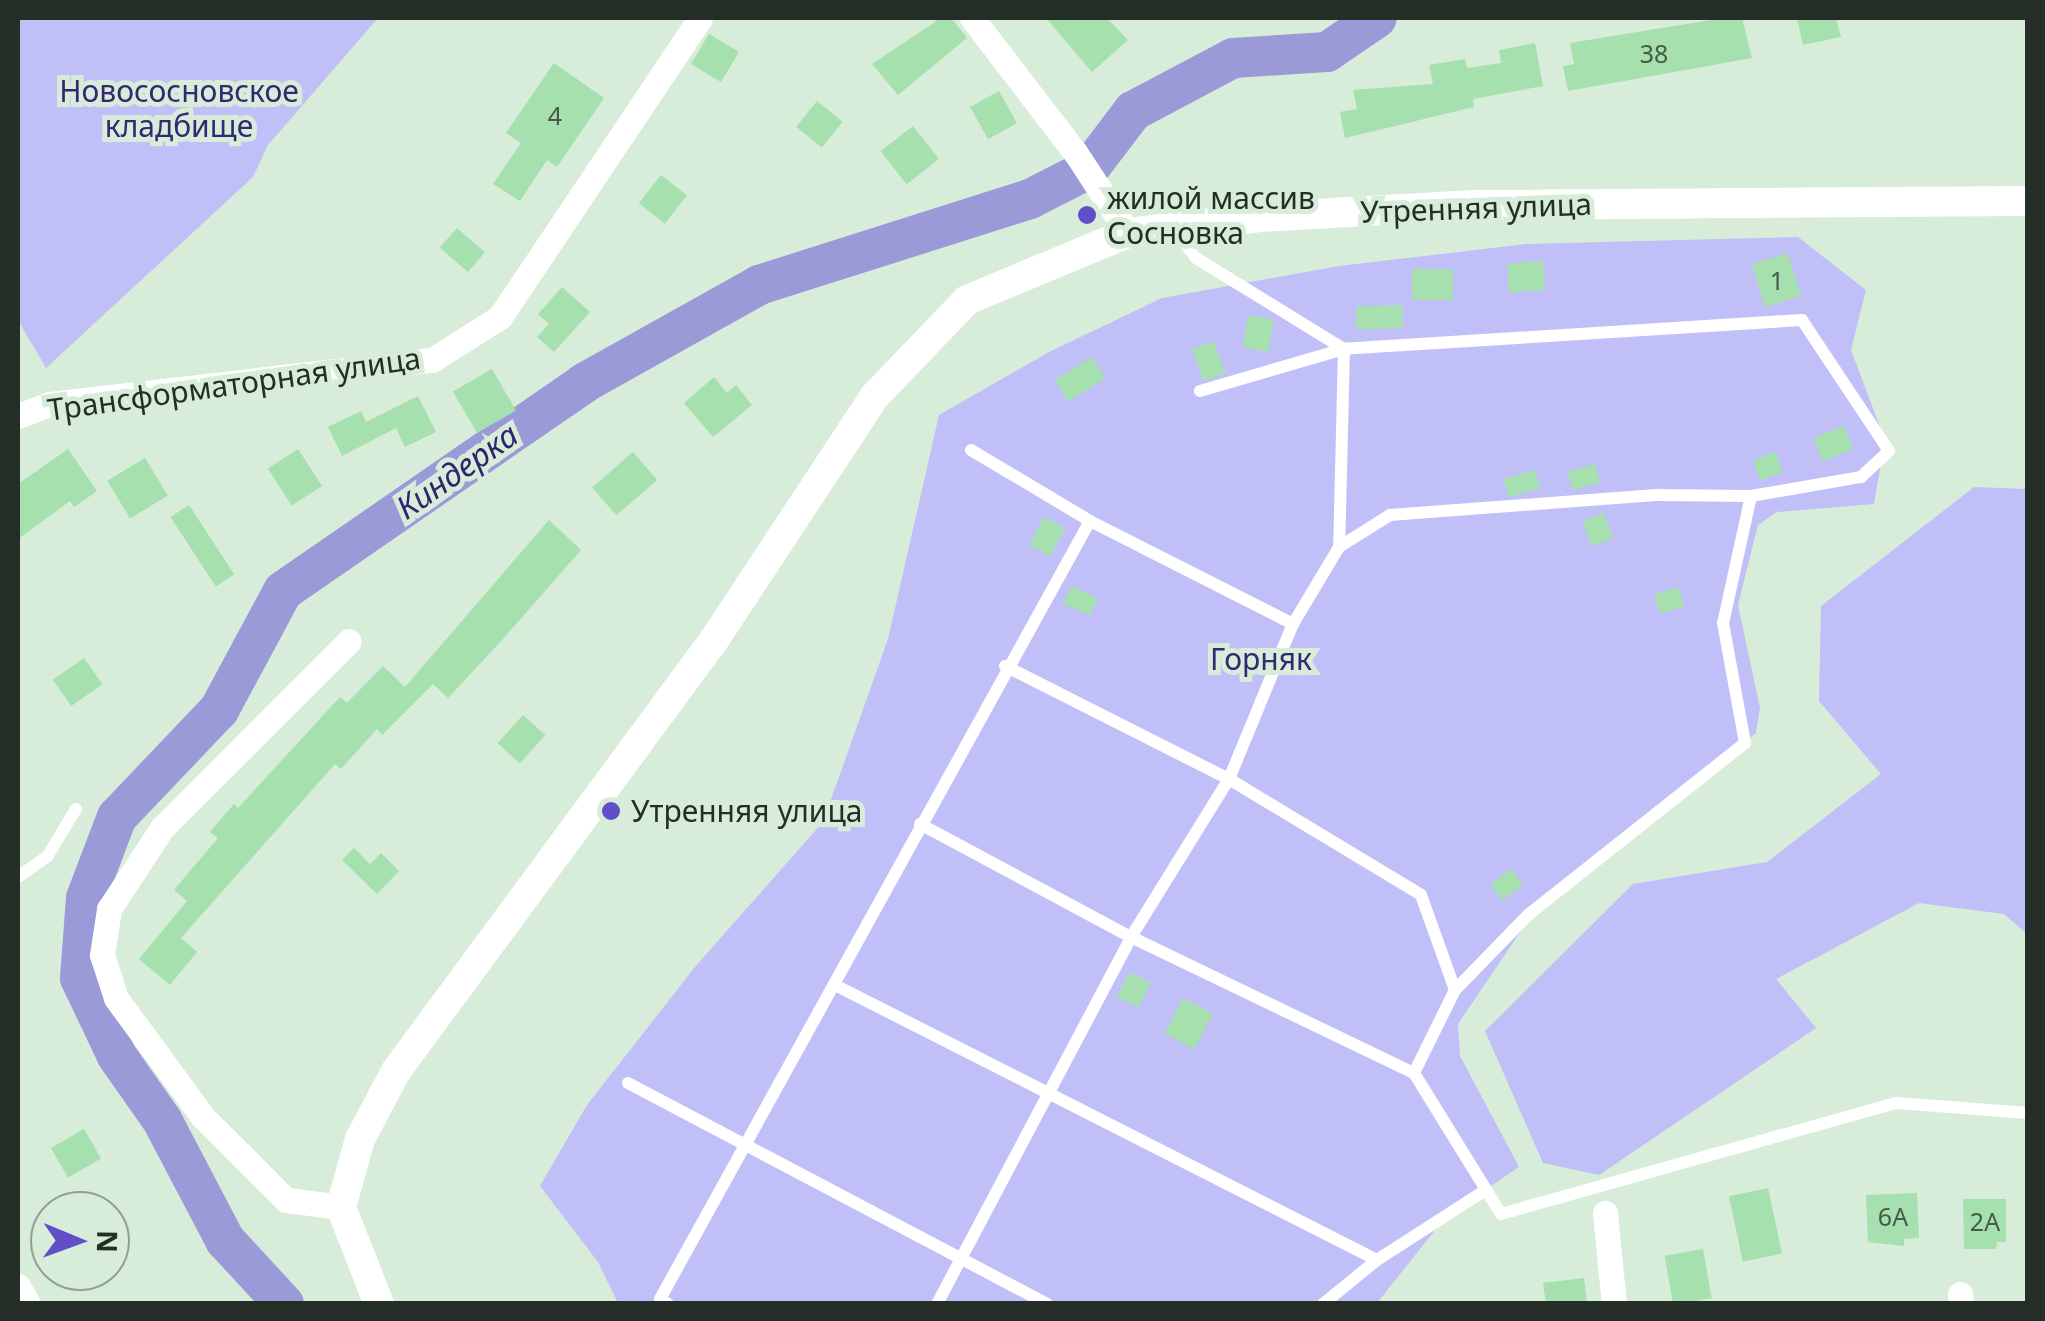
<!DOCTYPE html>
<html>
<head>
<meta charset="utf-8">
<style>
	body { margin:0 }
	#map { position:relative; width:2045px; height:1321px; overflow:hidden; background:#d7ecd9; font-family:"Noto Sans",sans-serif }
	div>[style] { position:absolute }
	.green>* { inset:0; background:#c0bff8 }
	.river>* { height:40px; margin:-20px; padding:0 20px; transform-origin:20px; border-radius:20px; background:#9b9ad9 }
	.building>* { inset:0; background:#a5e0ae; transform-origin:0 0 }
	.service>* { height:12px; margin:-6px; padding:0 6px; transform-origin:6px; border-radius:6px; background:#fff }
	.minor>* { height:25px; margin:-12.5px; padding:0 12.5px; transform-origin:12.5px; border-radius:12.5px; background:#fff }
	.tertiary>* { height:30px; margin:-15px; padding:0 15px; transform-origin:15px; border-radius:15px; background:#fff }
	.dots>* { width:28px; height:28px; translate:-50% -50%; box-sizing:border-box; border:5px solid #d7ecd9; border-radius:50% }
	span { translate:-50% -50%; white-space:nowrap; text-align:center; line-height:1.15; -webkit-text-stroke:10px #d7ecd9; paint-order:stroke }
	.number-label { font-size:25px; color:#455a48 }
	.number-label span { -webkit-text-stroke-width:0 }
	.park-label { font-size:30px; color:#342872 }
	.poi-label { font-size:30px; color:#252e26 }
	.left { translate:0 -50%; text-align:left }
	.street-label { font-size:30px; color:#252e26 }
	.water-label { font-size:32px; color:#31246e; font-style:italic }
	.frame { position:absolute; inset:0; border:20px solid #252e26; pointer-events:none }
	.north { position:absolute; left:30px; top:1191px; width:100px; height:100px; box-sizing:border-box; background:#d7ecd9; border:2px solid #90a091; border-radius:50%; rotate:91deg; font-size:28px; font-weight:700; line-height:40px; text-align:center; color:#252e26 }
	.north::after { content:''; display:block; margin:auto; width:35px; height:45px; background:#614fc7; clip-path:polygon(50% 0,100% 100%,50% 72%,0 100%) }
</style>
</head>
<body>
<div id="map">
	<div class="green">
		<div style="clip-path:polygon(18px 18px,378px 18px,268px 145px,253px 177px,46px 368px,18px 320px)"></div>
		<div style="clip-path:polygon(1798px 237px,1866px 290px,1851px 350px,1885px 440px,1874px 504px,1777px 512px,1758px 525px,1738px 605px,1760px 708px,1756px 733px,1545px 895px,1458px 1024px,1460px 1056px,1519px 1167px,1447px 1215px,1377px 1303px,618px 1303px,598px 1262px,540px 1186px,587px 1105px,695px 967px,823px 822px,888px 639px,939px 415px,1049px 352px,1162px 298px,1339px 266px,1527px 244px)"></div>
		<div style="clip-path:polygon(1974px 487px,2027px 489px,2027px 934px,2004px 914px,1919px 903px,1776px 979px,1816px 1028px,1599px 1175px,1543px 1163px,1485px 1031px,1633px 884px,1767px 862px,1881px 774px,1819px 701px,1821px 606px)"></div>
	</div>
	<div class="river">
		<div style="left:284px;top:1304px;width:87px;rotate:-132.7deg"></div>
		<div style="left:225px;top:1240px;width:136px;rotate:-117.7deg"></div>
		<div style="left:162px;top:1120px;width:78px;rotate:-125.1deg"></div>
		<div style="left:117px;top:1056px;width:86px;rotate:-115.4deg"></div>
		<div style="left:80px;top:978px;width:80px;rotate:-85.7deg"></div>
		<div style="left:86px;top:898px;width:87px;rotate:-69.1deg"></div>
		<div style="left:117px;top:817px;width:148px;rotate:-46.4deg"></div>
		<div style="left:219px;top:710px;width:135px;rotate:-61.7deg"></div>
		<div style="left:283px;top:591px;width:366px;rotate:-34.6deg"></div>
		<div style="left:584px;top:383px;width:201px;rotate:-29.2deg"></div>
		<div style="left:759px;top:285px;width:284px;rotate:-17.6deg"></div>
		<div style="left:1030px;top:199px;width:66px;rotate:-27deg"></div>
		<div style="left:1089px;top:169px;width:73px;rotate:-52.8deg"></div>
		<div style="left:1133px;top:111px;width:113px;rotate:-27.9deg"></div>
		<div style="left:1233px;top:58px;width:94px;rotate:-3.7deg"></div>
		<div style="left:1327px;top:52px;width:60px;rotate:-34.2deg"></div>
	</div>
	<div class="building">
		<div style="clip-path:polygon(941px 18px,951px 18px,967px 38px,898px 95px,872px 64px)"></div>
		<div style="clip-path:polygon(1046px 18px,1107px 18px,1128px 40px,1092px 72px)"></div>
		<div style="clip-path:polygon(1723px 18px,1742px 18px,1752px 58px,1568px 91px,1563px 66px,1574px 64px,1570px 43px)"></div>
		<div style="clip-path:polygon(1797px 18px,1836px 18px,1841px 37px,1803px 45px)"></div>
		<div style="left:709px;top:34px;width:35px;height:35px;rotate:31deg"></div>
		<div style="clip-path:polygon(1535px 43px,1543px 86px,1473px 99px,1474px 107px,1345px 138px,1340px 112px,1357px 109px,1353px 90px,1433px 84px,1429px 65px,1465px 59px,1467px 68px,1501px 63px,1499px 50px)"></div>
		<div style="clip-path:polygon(554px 63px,604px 98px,557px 167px,547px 160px,520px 201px,493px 184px,521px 143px,506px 133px)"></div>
		<div style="left:999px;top:91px;width:37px;height:33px;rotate:61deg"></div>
		<div style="left:817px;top:101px;width:33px;height:33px;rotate:39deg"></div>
		<div style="left:913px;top:126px;width:42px;height:41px;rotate:52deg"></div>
		<div style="left:661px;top:175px;width:33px;height:36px;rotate:38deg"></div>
		<div style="left:457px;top:228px;width:37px;height:26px;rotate:41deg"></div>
		<div style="left:1788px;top:253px;width:45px;height:38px;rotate:73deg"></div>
		<div style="left:1543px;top:261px;width:29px;height:36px;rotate:86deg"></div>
		<div style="left:1412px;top:269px;width:41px;height:31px"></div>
		<div style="clip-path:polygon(562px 287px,590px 312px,554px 352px,537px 337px,549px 324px,538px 314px)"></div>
		<div style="left:1402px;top:305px;width:23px;height:46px;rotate:88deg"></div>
		<div style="left:1248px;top:315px;width:26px;height:33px;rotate:9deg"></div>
		<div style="left:1214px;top:341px;width:34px;height:23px;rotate:71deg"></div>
		<div style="left:1092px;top:357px;width:25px;height:44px;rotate:58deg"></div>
		<div style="left:492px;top:369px;width:48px;height:45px;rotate:60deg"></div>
		<div style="clip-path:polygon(714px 377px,727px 393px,736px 385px,752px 405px,713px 437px,684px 403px)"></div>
		<div style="clip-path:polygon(418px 396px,436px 432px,405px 447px,396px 428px,342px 456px,328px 427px,361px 411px,366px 422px)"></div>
		<div style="left:1844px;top:426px;width:25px;height:33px;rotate:69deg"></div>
		<div style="clip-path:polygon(68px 449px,97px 491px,74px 507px,70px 501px,18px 539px,18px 484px)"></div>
		<div style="left:298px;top:449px;width:44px;height:36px;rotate:57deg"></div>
		<div style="left:633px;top:452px;width:37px;height:54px;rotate:49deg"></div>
		<div style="left:1776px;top:452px;width:22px;height:24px;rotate:72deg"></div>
		<div style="left:145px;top:458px;width:44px;height:44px;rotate:59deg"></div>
		<div style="left:1595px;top:464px;width:19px;height:29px;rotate:74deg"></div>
		<div style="left:1535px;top:470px;width:19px;height:33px;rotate:74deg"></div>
		<div style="left:189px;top:505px;width:83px;height:22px;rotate:57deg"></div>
		<div style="left:1604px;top:513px;width:27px;height:23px;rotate:70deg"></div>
		<div style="left:1044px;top:517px;width:24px;height:32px;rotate:28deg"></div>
		<div style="clip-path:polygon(549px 520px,581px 550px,502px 640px,448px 698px,433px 684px,382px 735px,377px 729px,341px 769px,335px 764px,181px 938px,197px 952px,170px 985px,139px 959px,187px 901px,174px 890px,218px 838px,210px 832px,234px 804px,238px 808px,340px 697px,347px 703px,383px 666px,405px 687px)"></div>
		<div style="left:1071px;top:586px;width:29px;height:19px;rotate:25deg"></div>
		<div style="left:1678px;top:587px;width:20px;height:25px;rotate:72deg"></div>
		<div style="left:84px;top:658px;width:32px;height:38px;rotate:55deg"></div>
		<div style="left:523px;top:715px;width:30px;height:38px;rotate:42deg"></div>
		<div style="clip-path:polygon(354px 848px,370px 864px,381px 853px,399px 871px,377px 894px,342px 860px)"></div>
		<div style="left:1511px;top:869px;width:20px;height:26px;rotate:53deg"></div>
		<div style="left:1130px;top:972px;width:24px;height:28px;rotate:28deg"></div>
		<div style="left:1183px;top:998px;width:34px;height:40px;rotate:28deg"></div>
		<div style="left:84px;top:1129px;width:34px;height:38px;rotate:60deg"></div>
		<div style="left:1768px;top:1188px;width:67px;height:40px;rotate:78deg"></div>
		<div style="clip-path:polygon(1917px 1193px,1919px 1238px,1904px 1239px,1904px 1246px,1868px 1242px,1866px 1195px)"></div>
		<div style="clip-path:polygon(1963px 1199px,2006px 1199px,2006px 1242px,1997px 1242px,1996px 1249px,1964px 1249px)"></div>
		<div style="left:1703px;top:1249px;width:50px;height:39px;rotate:80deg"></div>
		<div style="clip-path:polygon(1584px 1278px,1587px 1304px,1546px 1304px,1543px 1283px)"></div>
	</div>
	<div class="service">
		<div style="left:1200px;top:391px;width:150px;rotate:-16.3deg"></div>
		<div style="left:1344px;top:349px;width:198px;rotate:91.4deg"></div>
		<div style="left:971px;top:450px;width:139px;rotate:30.8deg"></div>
		<div style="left:1751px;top:496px;width:130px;rotate:102.4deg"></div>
		<div style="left:1723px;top:623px;width:122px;rotate:79.6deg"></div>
		<div style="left:1745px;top:743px;width:277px;rotate:141.6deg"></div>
		<div style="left:1528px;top:915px;width:105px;rotate:134.2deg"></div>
		<div style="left:1455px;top:990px;width:93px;rotate:116.3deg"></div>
		<div style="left:1414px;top:1073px;width:166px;rotate:58.3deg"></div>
		<div style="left:1501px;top:1214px;width:411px;rotate:-15.7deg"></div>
		<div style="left:1897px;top:1103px;width:131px;rotate:4.4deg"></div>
		<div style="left:1005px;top:666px;width:251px;rotate:26.8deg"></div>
		<div style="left:1229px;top:779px;width:224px;rotate:31.1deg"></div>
		<div style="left:1421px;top:895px;width:101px;rotate:70.3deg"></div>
		<div style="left:920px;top:824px;width:239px;rotate:28.2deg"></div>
		<div style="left:1131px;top:937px;width:314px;rotate:25.7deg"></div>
		<div style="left:18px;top:877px;width:35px;rotate:-35deg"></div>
		<div style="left:47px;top:857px;width:56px;rotate:-58.9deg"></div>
		<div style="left:835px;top:985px;width:608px;rotate:26.9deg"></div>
		<div style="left:628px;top:1083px;width:474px;rotate:27.8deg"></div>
		<div style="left:668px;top:1304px;width:9px;rotate:-148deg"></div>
		<div style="left:660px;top:1299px;width:889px;rotate:-61.07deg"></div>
		<div style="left:1090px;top:521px;width:228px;rotate:26.9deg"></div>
		<div style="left:937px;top:1304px;width:415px;rotate:-62.1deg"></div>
		<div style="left:1131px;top:937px;width:186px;rotate:-58.2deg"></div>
		<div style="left:1229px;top:779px;width:168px;rotate:-67.6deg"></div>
		<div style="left:1293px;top:624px;width:90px;rotate:-59.1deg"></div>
		<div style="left:1339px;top:547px;width:60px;rotate:-32.1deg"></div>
		<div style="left:1390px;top:515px;width:270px;rotate:-4.3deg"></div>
		<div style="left:1659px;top:495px;width:92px;rotate:0.6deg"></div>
		<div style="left:1751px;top:496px;width:112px;rotate:-9.8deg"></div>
		<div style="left:1861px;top:477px;width:38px;rotate:-43deg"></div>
		<div style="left:1889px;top:451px;width:157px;rotate:-123.6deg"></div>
		<div style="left:1802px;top:320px;width:459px;rotate:176.4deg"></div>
		<div style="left:1344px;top:349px;width:174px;rotate:-148.4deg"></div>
		<div style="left:1196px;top:258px;width:36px;rotate:-127deg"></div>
		<div style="left:1323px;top:1304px;width:70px;rotate:-39.2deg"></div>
		<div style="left:1377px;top:1260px;width:127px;rotate:-32.8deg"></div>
	</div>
	<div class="minor">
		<div style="left:972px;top:18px;width:169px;rotate:52.5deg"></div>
		<div style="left:1075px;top:152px;width:97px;rotate:56.8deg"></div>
		<div style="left:18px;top:416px;width:34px;rotate:-21deg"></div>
		<div style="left:50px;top:404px;width:385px;rotate:-6.6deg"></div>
		<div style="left:432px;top:360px;width:80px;rotate:-32.3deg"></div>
		<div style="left:500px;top:317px;width:360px;rotate:-56.2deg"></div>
		<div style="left:341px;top:1207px;width:55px;rotate:-172.7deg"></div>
		<div style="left:286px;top:1200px;width:117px;rotate:-135deg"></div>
		<div style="left:203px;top:1117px;width:147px;rotate:-126.2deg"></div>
		<div style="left:116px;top:998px;width:45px;rotate:-108deg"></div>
		<div style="left:102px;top:955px;width:47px;rotate:-81.3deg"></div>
		<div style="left:109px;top:909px;width:97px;rotate:-56.8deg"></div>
		<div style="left:162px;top:828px;width:264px;rotate:-45deg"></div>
		<div style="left:1605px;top:1213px;width:91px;rotate:84.4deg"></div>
		<div style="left:18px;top:1286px;width:21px;rotate:61deg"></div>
		<div style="left:1960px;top:1294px;width:10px;rotate:84deg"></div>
	</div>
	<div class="tertiary">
		<div style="left:379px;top:1304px;width:104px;rotate:-111.4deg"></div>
		<div style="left:341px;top:1207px;width:71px;rotate:-74.4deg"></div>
		<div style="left:360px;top:1139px;width:77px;rotate:-62.1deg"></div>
		<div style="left:396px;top:1071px;width:536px;rotate:-53.58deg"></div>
		<div style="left:714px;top:640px;width:291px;rotate:-56.6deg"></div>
		<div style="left:874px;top:397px;width:134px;rotate:-46.2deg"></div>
		<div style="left:967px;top:300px;width:174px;rotate:-22.6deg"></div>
		<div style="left:1128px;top:233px;width:133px;rotate:-6.9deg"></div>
		<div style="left:1260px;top:217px;width:214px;rotate:-3.2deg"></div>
		<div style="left:1474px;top:205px;width:554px;rotate:-0.41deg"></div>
	</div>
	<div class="dots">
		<div style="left:1087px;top:215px;background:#614fc7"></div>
		<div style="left:611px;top:811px;background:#614fc7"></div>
	</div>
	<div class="number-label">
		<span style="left:1654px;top:53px">38</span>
		<span style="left:555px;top:115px">4</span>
		<span style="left:1777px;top:280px">1</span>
		<span style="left:1893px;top:1216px">6А</span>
		<span style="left:1985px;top:1221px">2А</span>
	</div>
	<div class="park-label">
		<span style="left:179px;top:108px">Новососновское<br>кладбище</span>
		<span style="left:1261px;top:659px">Горняк</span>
	</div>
	<div class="poi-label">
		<span class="left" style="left:1107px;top:215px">жилой массив<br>Сосновка</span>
		<span class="left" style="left:631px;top:811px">Утренняя улица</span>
	</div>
	<div class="street-label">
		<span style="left:1476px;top:208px;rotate:-2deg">Утренняя улица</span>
		<span style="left:234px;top:384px;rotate:-8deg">Трансформаторная улица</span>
	</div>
	<div class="water-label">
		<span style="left:457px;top:471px;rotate:-35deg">Киндерка</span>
	</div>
	<div class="frame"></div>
	<div class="north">N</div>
</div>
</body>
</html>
